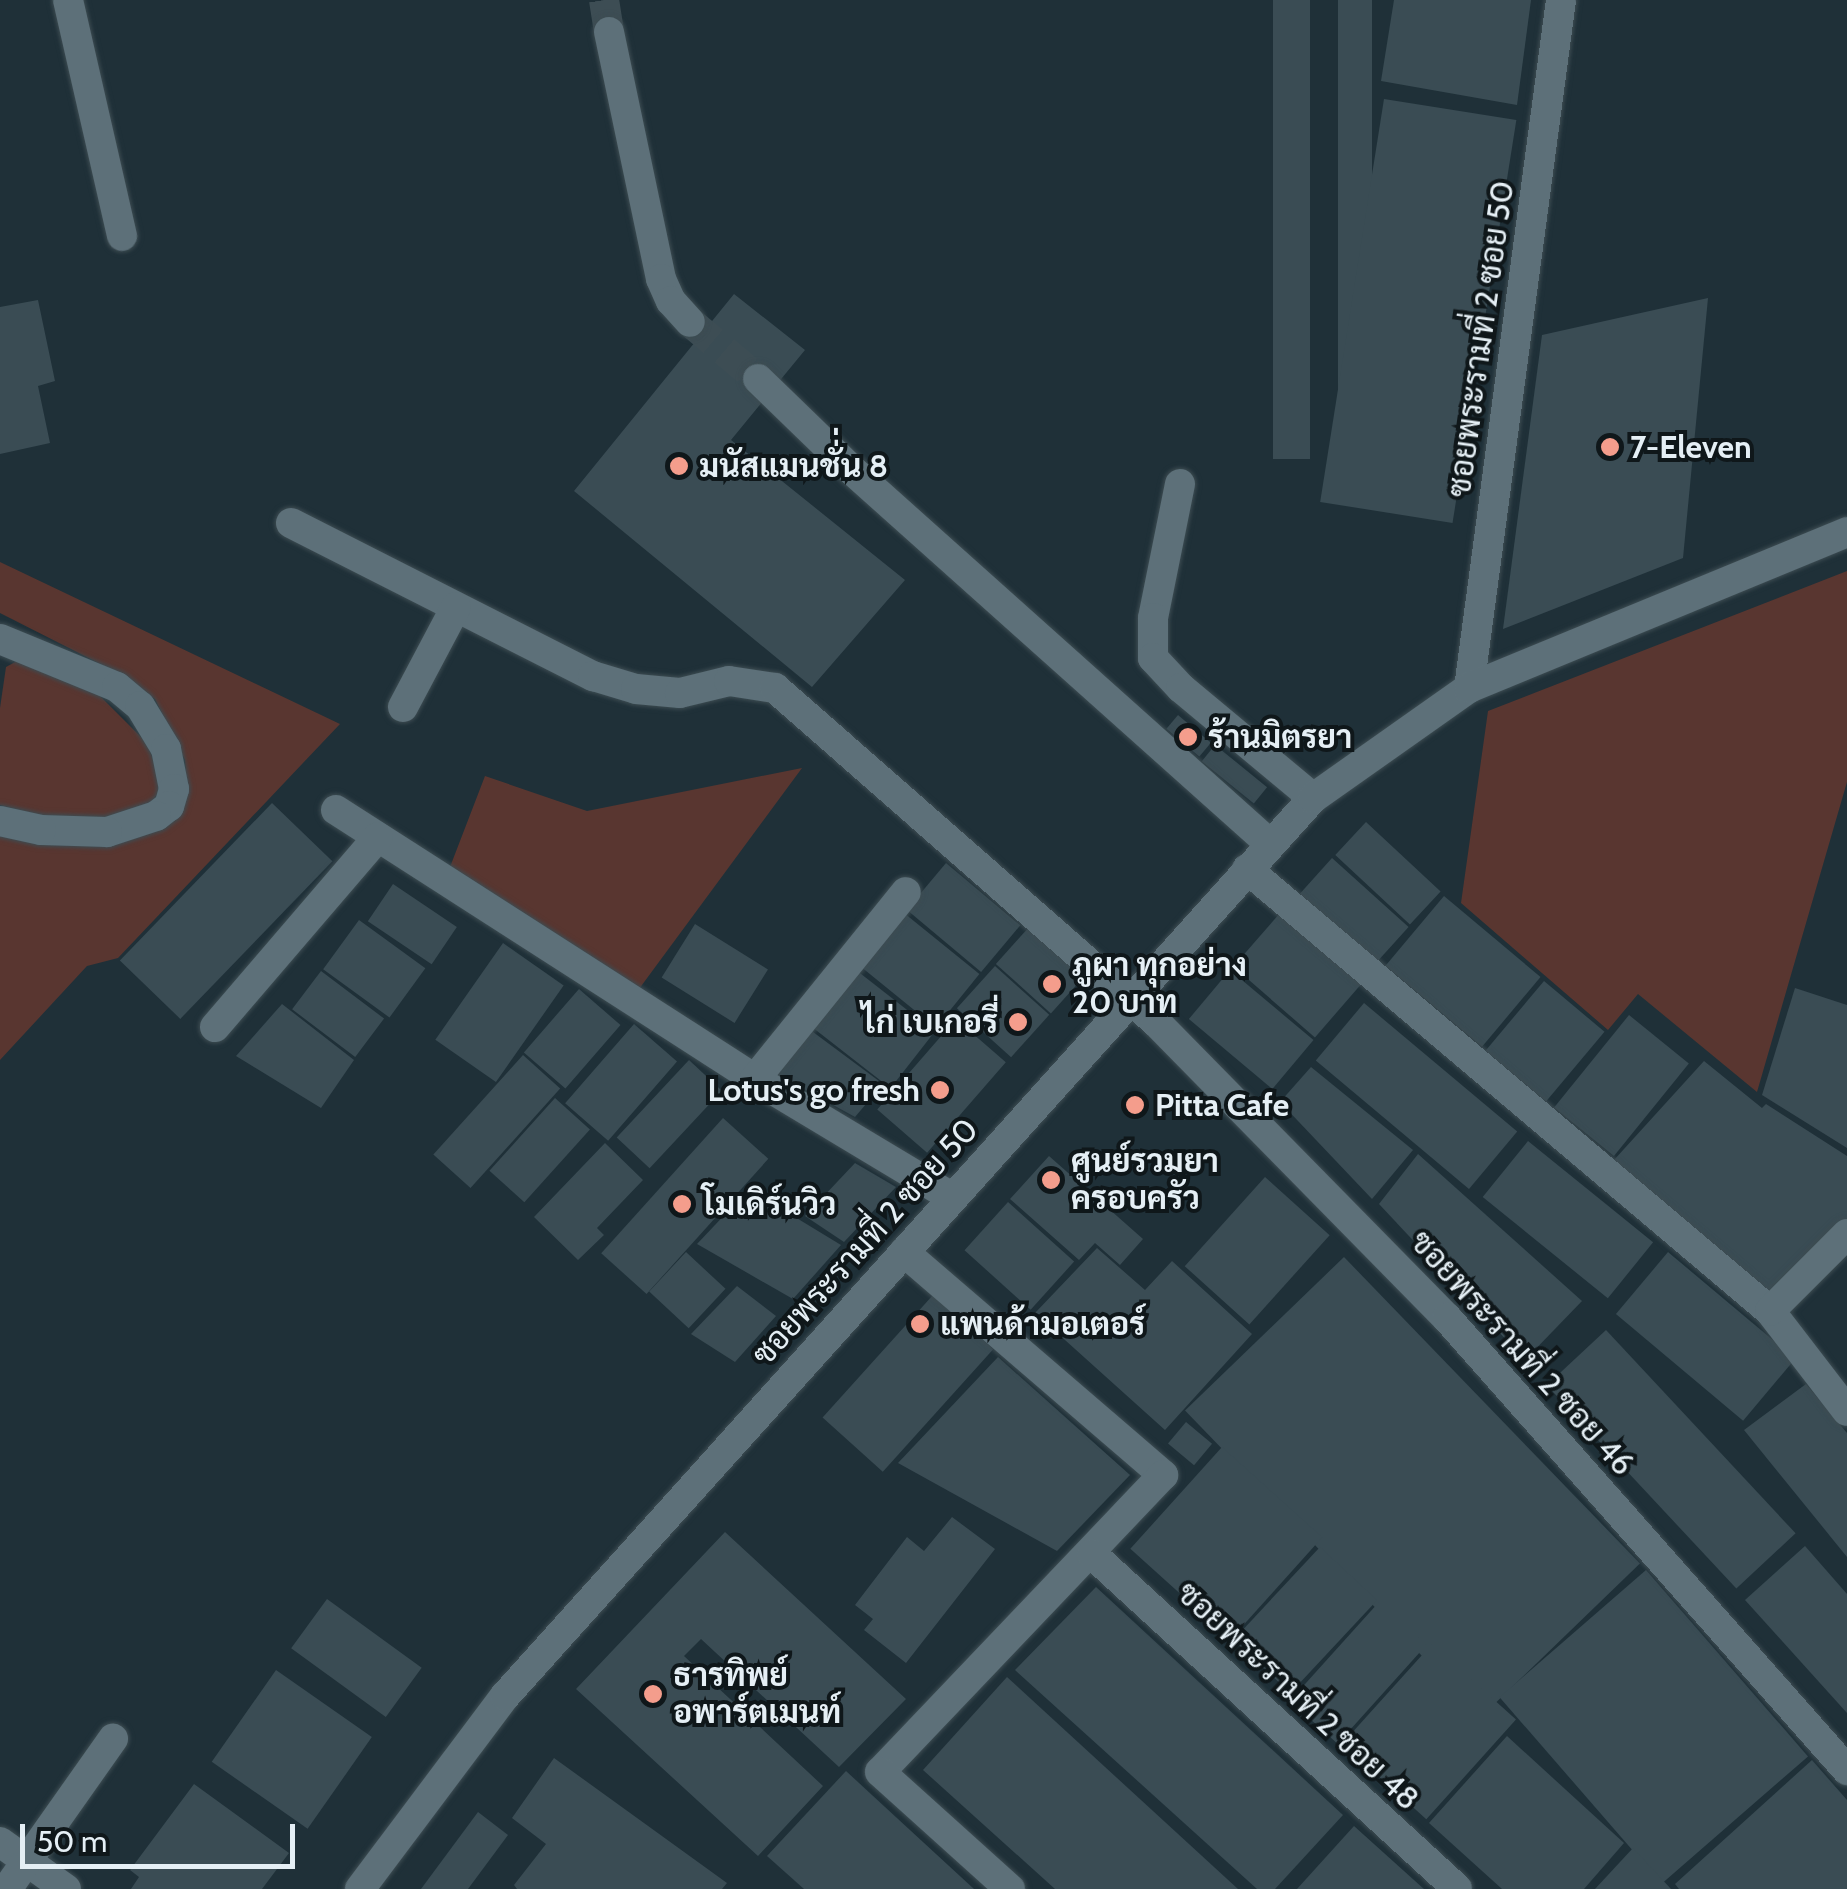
<!DOCTYPE html>
<html>
<head>
<meta charset="utf-8">
<style>
	body { margin:0 }
	#map { position:relative; width:1847px; height:1889px; overflow:hidden; background:#1f3038; font-family:Cabin,Sarabun,sans-serif }
	div>[style] { position:absolute }
	.green>* { inset:0; background:#593630 }
	.building>* { inset:0; background:#3a4c54; transform-origin:0 0 }
	.street-tunnel>* { height:30px; margin-top:-15px; transform-origin:0; background:repeating-linear-gradient(90deg,#3d4d54 0 30px,transparent 0 45px) }
	.roads { filter:drop-shadow(0 0 2px #3d4c52) drop-shadow(0 0 2px #3d4c52) }
	.street>* { height:30px; margin:-15px; padding:0 15px; transform-origin:15px; border-radius:15px; background:#5d7079 }
	.dots>* { width:28px; height:28px; translate:-50% -50%; box-sizing:border-box; border:5px solid #0f171a; border-radius:50% }
	span { translate:-50% -50%; white-space:nowrap; text-align:center; line-height:1.15; -webkit-text-stroke:8px #0f171a; paint-order:stroke }
	.street-label { font-size:32px; color:#e5eff5 }
	.poi-label { font-size:32px; color:#e5eff5; font-weight:700 }
	.left { translate:0 -50%; text-align:left }
	.right { translate:-100% -50%; text-align:right }
	.scale { position:absolute; left:20px; top:1824px; width:275px; height:45px; box-sizing:border-box; border:5px solid #e5eff5; border-top:0; padding-left:12px; font-size:30px; line-height:35px; white-space:nowrap; color:#e5eff5; -webkit-text-stroke:8px #0f171a; paint-order:stroke }
</style>
</head>
<body>
<div id="map">
	<div class="green">
		<div style="clip-path:polygon(0 562px,340px 724px,118px 958px,87px 966px,0 1060px,0 831px,55px 841px,187px 790px,185px 760px,155px 699px,128px 678px,0 613px)"></div>
		<div style="clip-path:polygon(1847px 571px,1847px 782px,1757px 1092px,1638px 994px,1608px 1030px,1461px 903px,1488px 711px)"></div>
		<div style="clip-path:polygon(17px 661px,96px 692px,147px 743px,158px 773px,158px 793px,147px 809px,107px 821px,51px 818px,0 805px,0 708px,6px 667px)"></div>
		<div style="clip-path:polygon(802px 768px,639px 989px,450px 867px,485px 776px,587px 811px)"></div>
	</div>
	<div class="building">
		<div style="left:1273px;top:0;width:37px;height:459px"></div>
		<div style="left:1338px;top:0;width:34px;height:490px"></div>
		<div style="clip-path:polygon(1394px 0,1531px 0,1517px 105px,1381px 81px)"></div>
		<div style="left:1384px;top:99px;width:134px;height:408px;rotate:9deg"></div>
		<div style="clip-path:polygon(734px 294px,805px 350px,731px 440px,905px 580px,812px 687px,574px 491px)"></div>
		<div style="clip-path:polygon(1708px 298px,1683px 558px,1503px 629px,1542px 335px)"></div>
		<div style="clip-path:polygon(38px 300px,55px 381px,38px 386px,50px 443px,0 454px,0 307px)"></div>
		<div style="left:1178px;top:715px;width:43px;height:18px;rotate:40deg"></div>
		<div style="left:1215px;top:745px;width:67px;height:21px;rotate:39deg"></div>
		<div style="left:272px;top:803px;width:84px;height:219px;rotate:44deg"></div>
		<div style="left:1366px;top:822px;width:102px;height:45px;rotate:43deg"></div>
		<div style="left:1332px;top:858px;width:103px;height:48px;rotate:42deg"></div>
		<div style="left:946px;top:863px;width:97px;height:61px;rotate:40deg"></div>
		<div style="left:393px;top:884px;width:77px;height:45px;rotate:34deg"></div>
		<div style="left:1444px;top:896px;width:126px;height:91px;rotate:40deg"></div>
		<div style="left:904px;top:913px;width:97px;height:69px;rotate:39deg"></div>
		<div style="left:1280px;top:913px;width:108px;height:71px;rotate:41deg"></div>
		<div style="left:359px;top:920px;width:82px;height:61px;rotate:36deg"></div>
		<div style="left:695px;top:924px;width:86px;height:63px;rotate:32deg"></div>
		<div style="left:1030px;top:926px;width:74px;height:51px;rotate:42deg"></div>
		<div style="left:503px;top:943px;width:74px;height:118px;rotate:35deg"></div>
		<div style="left:995px;top:966px;width:73px;height:57px;rotate:42deg"></div>
		<div style="left:856px;top:970px;width:100px;height:72px;rotate:38deg"></div>
		<div style="left:1230px;top:970px;width:109px;height:64px;rotate:40deg"></div>
		<div style="left:321px;top:971px;width:79px;height:48px;rotate:37deg"></div>
		<div style="left:1544px;top:981px;width:79px;height:91px;rotate:40deg"></div>
		<div style="clip-path:polygon(1795px 988px,1847px 1005px,1847px 1148px,1762px 1095px)"></div>
		<div style="left:579px;top:989px;width:55px;height:84px;rotate:41deg"></div>
		<div style="left:1364px;top:1003px;width:200px;height:75px;rotate:40deg"></div>
		<div style="clip-path:polygon(282px 1004px,354px 1060px,321px 1108px,236px 1056px)"></div>
		<div style="left:1629px;top:1015px;width:77px;height:119px;rotate:39deg"></div>
		<div style="left:956px;top:1019px;width:66px;height:120px;rotate:41deg"></div>
		<div style="left:634px;top:1024px;width:57px;height:105px;rotate:41deg"></div>
		<div style="clip-path:polygon(809px 1029px,883px 1084px,855px 1117px,775px 1073px)"></div>
		<div style="left:523px;top:1055px;width:50px;height:134px;rotate:42deg"></div>
		<div style="left:689px;top:1060px;width:45px;height:106px;rotate:43deg"></div>
		<div style="clip-path:polygon(1704px 1061px,1762px 1108px,1766px 1104px,1847px 1156px,1847px 1219px,1772px 1294px,1614px 1160px)"></div>
		<div style="clip-path:polygon(1311px 1067px,1413px 1150px,1372px 1199px,1280px 1102px)"></div>
		<div style="left:555px;top:1098px;width:47px;height:98px;rotate:42deg"></div>
		<div style="left:723px;top:1118px;width:61px;height:182px;rotate:42deg"></div>
		<div style="left:1528px;top:1141px;width:161px;height:72px;rotate:39deg"></div>
		<div style="clip-path:polygon(605px 1143px,643px 1180px,597px 1228px,604px 1235px,578px 1260px,534px 1217px)"></div>
		<div style="clip-path:polygon(1418px 1154px,1582px 1301px,1525px 1360px,1379px 1204px)"></div>
		<div style="clip-path:polygon(1049px 1156px,1143px 1239px,1120px 1265px,1095px 1243px,1079px 1260px,1010px 1199px)"></div>
		<div style="clip-path:polygon(855px 1163px,896px 1187px,844px 1242px,805px 1216px)"></div>
		<div style="left:1265px;top:1177px;width:87px;height:120px;rotate:42deg"></div>
		<div style="clip-path:polygon(749px 1189px,841px 1245px,793px 1299px,697px 1244px)"></div>
		<div style="left:1008px;top:1202px;width:89px;height:65px;rotate:42deg"></div>
		<div style="clip-path:polygon(1097px 1248px,1145px 1290px,1172px 1261px,1252px 1334px,1165px 1430px,1035px 1313px)"></div>
		<div style="left:686px;top:1252px;width:54px;height:54px;rotate:43deg"></div>
		<div style="left:1668px;top:1252px;width:166px;height:81px;rotate:40deg"></div>
		<div style="left:1344px;top:1257px;width:426px;height:221px;rotate:46deg"></div>
		<div style="clip-path:polygon(737px 1286px,776px 1316px,735px 1362px,691px 1334px)"></div>
		<div style="left:933px;top:1295px;width:81px;height:165px;rotate:42deg"></div>
		<div style="left:1606px;top:1330px;width:278px;height:81px;rotate:47deg"></div>
		<div style="clip-path:polygon(998px 1357px,1130px 1475px,1057px 1551px,898px 1463px)"></div>
		<div style="clip-path:polygon(1806px 1384px,1847px 1433px,1847px 1557px,1744px 1430px)"></div>
		<div style="left:1186px;top:1422px;width:34px;height:28px;rotate:40deg"></div>
		<div style="left:1222px;top:1447px;width:135px;height:137px;rotate:42deg"></div>
		<div style="clip-path:polygon(952px 1517px,995px 1549px,906px 1663px,864px 1630px,873px 1619px,855px 1605px,907px 1537px,924px 1551px)"></div>
		<div style="clip-path:polygon(725px 1532px,906px 1699px,839px 1767px,701px 1639px,684px 1656px,823px 1786px,758px 1856px,576px 1689px)"></div>
		<div style="clip-path:polygon(1805px 1546px,1847px 1594px,1847px 1713px,1745px 1600px)"></div>
		<div style="left:1320px;top:1547px;width:78px;height:127px;rotate:43deg"></div>
		<div style="left:1646px;top:1570px;width:247px;height:194px;rotate:49deg"></div>
		<div style="clip-path:polygon(1096px 1587px,1343px 1815px,1275px 1889px,1257px 1889px,1015px 1670px)"></div>
		<div style="left:327px;top:1599px;width:117px;height:61px;rotate:36deg"></div>
		<div style="left:1379px;top:1602px;width:64px;height:133px;rotate:42deg"></div>
		<div style="left:1432px;top:1644px;width:113px;height:134px;rotate:42deg"></div>
		<div style="left:276px;top:1670px;width:117px;height:112px;rotate:35deg"></div>
		<div style="clip-path:polygon(1007px 1677px,1238px 1889px,1055px 1889px,923px 1770px)"></div>
		<div style="clip-path:polygon(1507px 1736px,1624px 1843px,1584px 1889px,1502px 1889px,1429px 1823px)"></div>
		<div style="clip-path:polygon(554px 1758px,727px 1883px,722px 1889px,517px 1889px,514px 1885px,546px 1844px,512px 1818px)"></div>
		<div style="clip-path:polygon(1812px 1760px,1847px 1800px,1847px 1889px,1679px 1889px,1675px 1884px)"></div>
		<div style="clip-path:polygon(846px 1771px,974px 1889px,804px 1889px,767px 1856px)"></div>
		<div style="clip-path:polygon(194px 1784px,289px 1853px,262px 1889px,131px 1889px,139px 1877px,130px 1870px)"></div>
		<div style="clip-path:polygon(478px 1812px,508px 1835px,468px 1889px,421px 1889px)"></div>
		<div style="clip-path:polygon(1354px 1826px,1424px 1889px,1297px 1889px)"></div>
		<div style="clip-path:polygon(1633px 1848px,1671px 1889px,1595px 1889px)"></div>
	</div>
	<div class="street-tunnel">
		<div style="left:604px;top:0;width:32px;rotate:81deg"></div>
		<div style="left:690px;top:322px;width:89px;rotate:40deg"></div>
	</div>
	<div class="roads">
		<div class="street">
			<div style="left:68px;top:0;width:242px;rotate:77.1deg"></div>
			<div style="left:609px;top:32px;width:252px;rotate:78.1deg"></div>
			<div style="left:661px;top:279px;width:24px;rotate:66deg"></div>
			<div style="left:671px;top:301px;width:28px;rotate:48deg"></div>
			<div style="left:758px;top:379px;width:132px;rotate:44.1deg"></div>
			<div style="left:853px;top:471px;width:559px;rotate:41.81deg"></div>
			<div style="left:1180px;top:484px;width:137px;rotate:101.4deg"></div>
			<div style="left:1153px;top:618px;width:40px;rotate:90deg"></div>
			<div style="left:1153px;top:658px;width:41px;rotate:47deg"></div>
			<div style="left:1181px;top:688px;width:172px;rotate:39.8deg"></div>
			<div style="left:291px;top:523px;width:339px;rotate:26.9deg"></div>
			<div style="left:593px;top:676px;width:45px;rotate:16.8deg"></div>
			<div style="left:636px;top:689px;width:44px;rotate:5.2deg"></div>
			<div style="left:680px;top:693px;width:50px;rotate:-13.8deg"></div>
			<div style="left:729px;top:681px;width:47px;rotate:8.7deg"></div>
			<div style="left:775px;top:688px;width:507px;rotate:41.24deg"></div>
			<div style="left:1156px;top:1022px;width:415px;rotate:45.5deg"></div>
			<div style="left:1447px;top:1318px;width:604px;rotate:48.49deg"></div>
			<div style="left:0;top:639px;width:126px;rotate:22.3deg"></div>
			<div style="left:117px;top:687px;width:30px;rotate:40deg"></div>
			<div style="left:140px;top:706px;width:50px;rotate:58.8deg"></div>
			<div style="left:166px;top:749px;width:41px;rotate:78.7deg"></div>
			<div style="left:174px;top:789px;width:18px;rotate:106deg"></div>
			<div style="left:169px;top:806px;width:16px;rotate:142deg"></div>
			<div style="left:156px;top:816px;width:52px;rotate:161.9deg"></div>
			<div style="left:107px;top:832px;width:66px;rotate:-178.3deg"></div>
			<div style="left:41px;top:830px;width:42px;rotate:-167.6deg"></div>
			<div style="left:1469px;top:688px;width:694px;rotate:-82.38deg"></div>
			<div style="left:403px;top:707px;width:113px;rotate:-62.1deg"></div>
			<div style="left:336px;top:810px;width:498px;rotate:32.7deg"></div>
			<div style="left:755px;top:1079px;width:231px;rotate:31deg"></div>
			<div style="left:1247px;top:869px;width:685px;rotate:40.2deg"></div>
			<div style="left:1770px;top:1311px;width:126px;rotate:52.4deg"></div>
			<div style="left:215px;top:1027px;width:250px;rotate:-49.4deg"></div>
			<div style="left:755px;top:1079px;width:240px;rotate:-51.1deg"></div>
			<div style="left:904px;top:1252px;width:342px;rotate:40.7deg"></div>
			<div style="left:1163px;top:1475px;width:410px;rotate:133.6deg"></div>
			<div style="left:880px;top:1772px;width:175px;rotate:42deg"></div>
			<div style="left:1770px;top:1311px;width:109px;rotate:-45deg"></div>
			<div style="left:1092px;top:1554px;width:495px;rotate:42.5deg"></div>
			<div style="left:0;top:1842px;width:81px;rotate:35.5deg"></div>
			<div style="left:7px;top:1889px;width:184px;rotate:-54.8deg"></div>
			<div style="left:360px;top:1889px;width:241px;rotate:-53.1deg"></div>
			<div style="left:505px;top:1696px;width:1208px;rotate:-48.02deg"></div>
			<div style="left:1313px;top:798px;width:191px;rotate:-35.2deg"></div>
			<div style="left:1469px;top:688px;width:409px;rotate:-22.4deg"></div>
		</div>
	</div>
	<div class="dots">
		<div style="left:1610px;top:447px;background:#f49d8c"></div>
		<div style="left:679px;top:466px;background:#f49d8c"></div>
		<div style="left:1188px;top:737px;background:#f49d8c"></div>
		<div style="left:1052px;top:984px;background:#f49d8c"></div>
		<div style="left:1018px;top:1022px;background:#f49d8c"></div>
		<div style="left:940px;top:1090px;background:#f49d8c"></div>
		<div style="left:1135px;top:1105px;background:#f49d8c"></div>
		<div style="left:1051px;top:1180px;background:#f49d8c"></div>
		<div style="left:682px;top:1204px;background:#f49d8c"></div>
		<div style="left:920px;top:1324px;background:#f49d8c"></div>
		<div style="left:653px;top:1694px;background:#f49d8c"></div>
	</div>
	<div class="street-label">
		<span style="left:1481px;top:339px;rotate:-82deg">ซอยพระรามที่ 2 ซอย 50</span>
		<span style="left:865px;top:1242px;rotate:-48deg">ซอยพระรามที่ 2 ซอย 50</span>
		<span style="left:1522px;top:1353px;rotate:48deg">ซอยพระรามที่ 2 ซอย 46</span>
		<span style="left:1298px;top:1696px;rotate:43deg">ซอยพระรามที่ 2 ซอย 48</span>
	</div>
	<div class="poi-label">
		<span class="left" style="left:1630px;top:447px">7-Eleven</span>
		<span class="left" style="left:699px;top:466px">มนัสแมนชั่่น 8</span>
		<span class="left" style="left:1208px;top:737px">ร้านมิตรยา</span>
		<span class="left" style="left:1072px;top:984px">ภูผา ทุกอย่าง<br>20 บาท</span>
		<span class="right" style="left:998px;top:1022px">ไก่ เบเกอรี่</span>
		<span class="right" style="left:920px;top:1090px">Lotus's go fresh</span>
		<span class="left" style="left:1155px;top:1105px">Pitta Cafe</span>
		<span class="left" style="left:1071px;top:1180px">ศูนย์รวมยา<br>ครอบครัว</span>
		<span class="left" style="left:702px;top:1204px">โมเดิร์นวิว</span>
		<span class="left" style="left:940px;top:1324px">แพนด้ามอเตอร์</span>
		<span class="left" style="left:673px;top:1694px">ธารทิพย์<br>อพาร์ตเมนท์</span>
	</div>
	<div class="scale">50 m</div>
</div>
</body>
</html>
